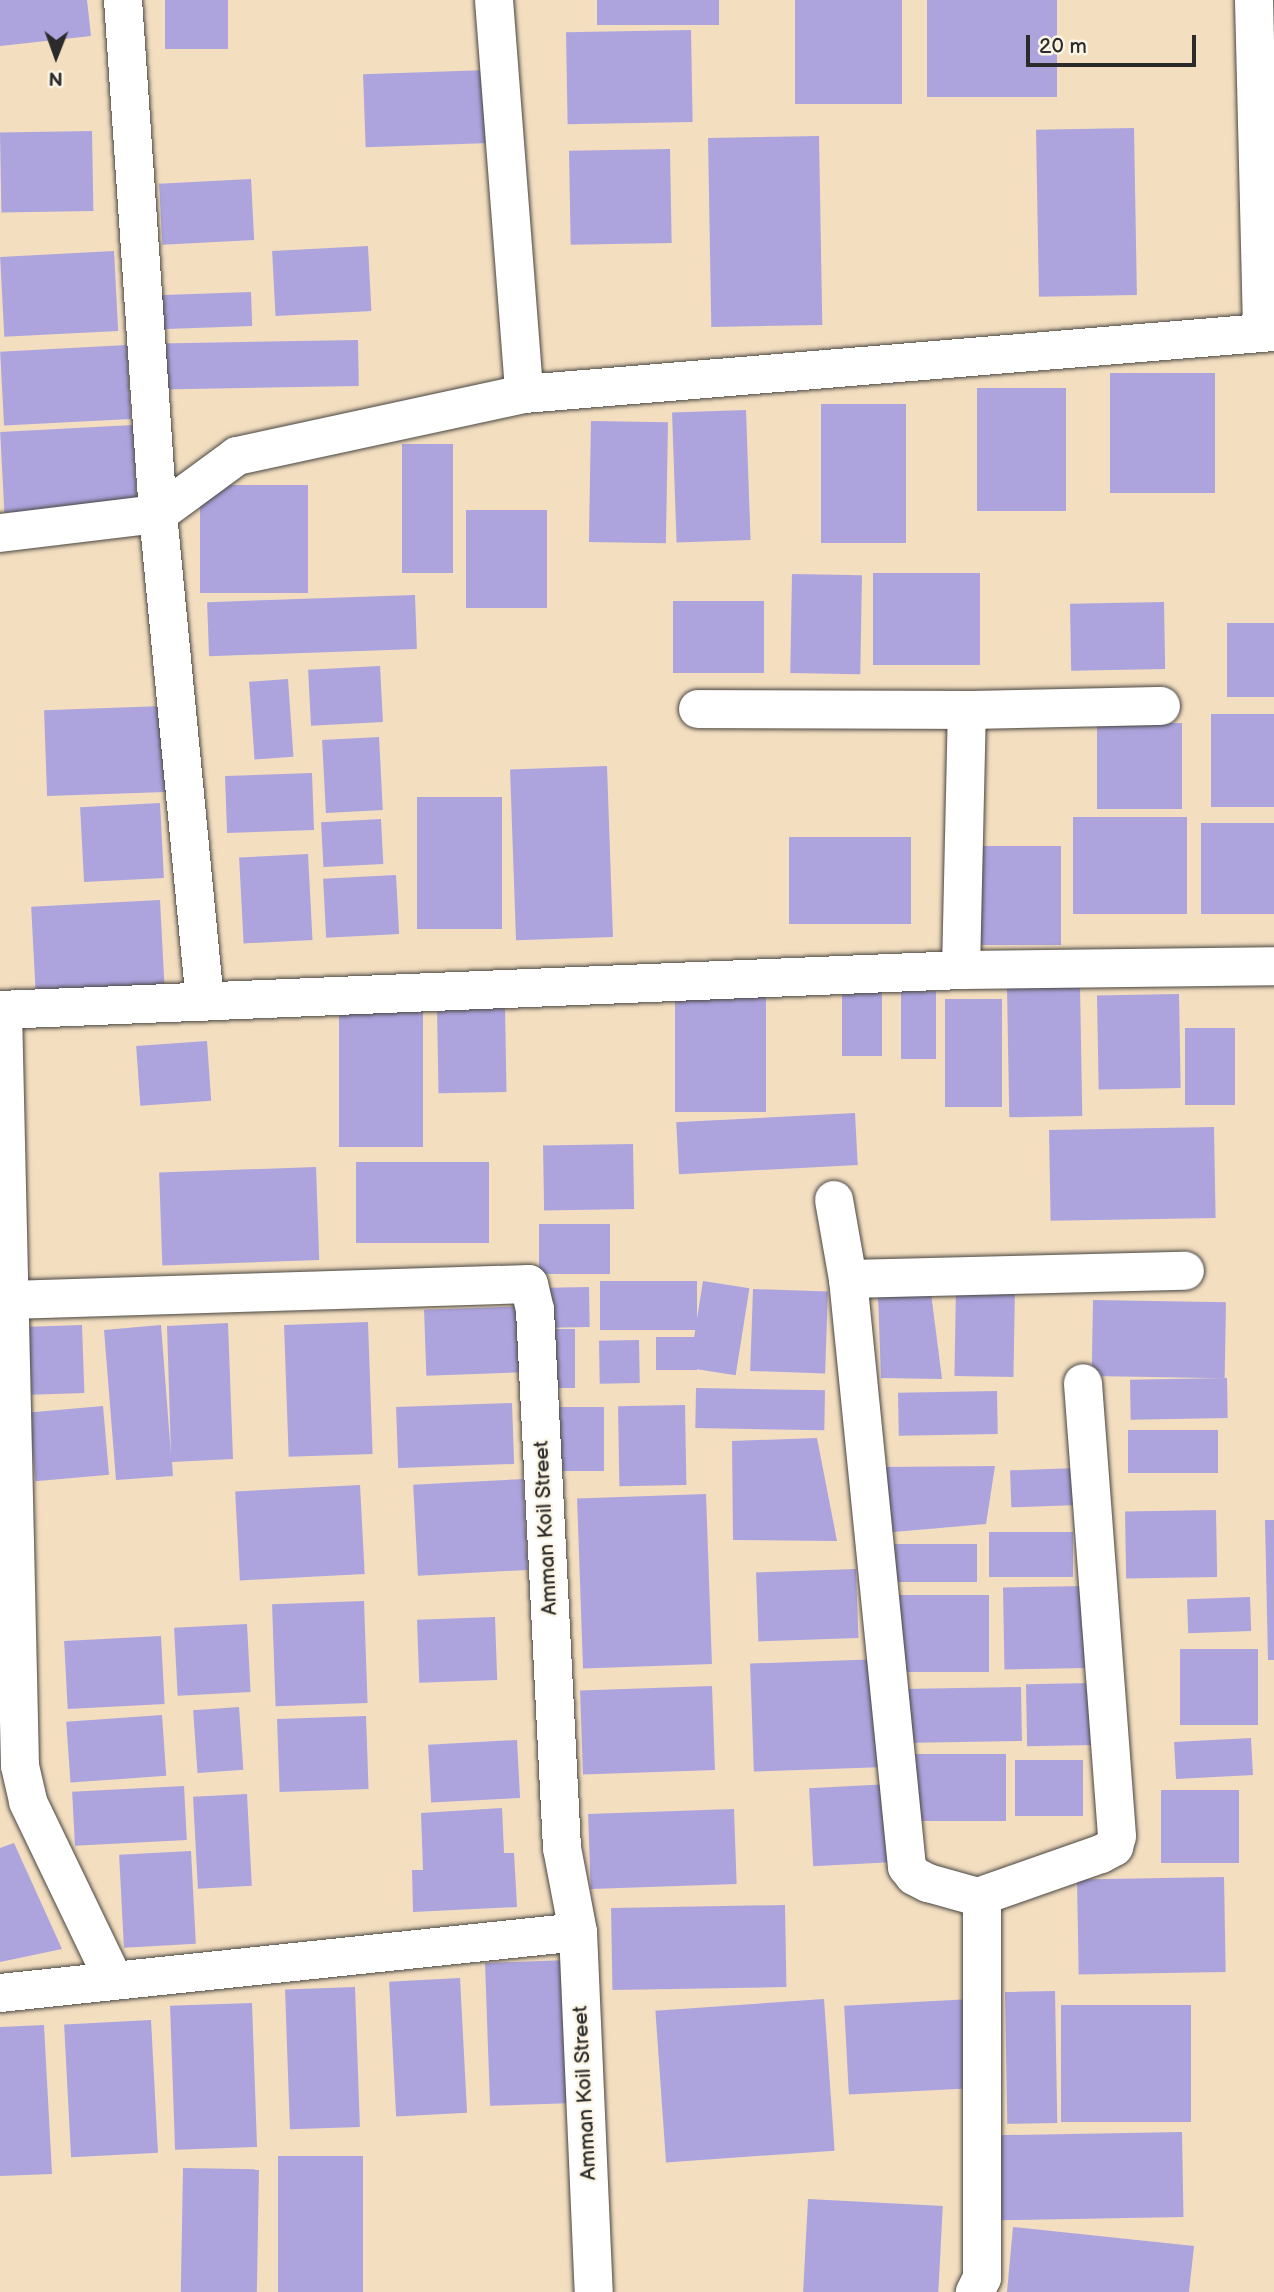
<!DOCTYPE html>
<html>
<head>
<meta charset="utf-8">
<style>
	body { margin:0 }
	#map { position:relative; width:1274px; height:2292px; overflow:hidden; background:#f3dec0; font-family:"Balsamiq Sans",sans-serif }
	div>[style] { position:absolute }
	.building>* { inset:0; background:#ada4de; transform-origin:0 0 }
	.roads { filter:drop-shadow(0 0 2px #494641) drop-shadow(0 0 2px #494641) }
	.minor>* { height:38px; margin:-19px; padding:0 19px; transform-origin:19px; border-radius:19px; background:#fff }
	span { translate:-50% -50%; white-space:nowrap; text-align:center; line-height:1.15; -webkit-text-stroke:5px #fcf5e5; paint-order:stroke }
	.street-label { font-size:21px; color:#2b2b2b }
	.north { position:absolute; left:21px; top:21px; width:70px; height:70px; -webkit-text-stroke:5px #fcf5e5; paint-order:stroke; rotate:181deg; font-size:19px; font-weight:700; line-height:28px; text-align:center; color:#2b2b2b }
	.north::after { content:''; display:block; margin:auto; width:24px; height:32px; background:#2b2b2b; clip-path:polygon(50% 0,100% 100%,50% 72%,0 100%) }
	.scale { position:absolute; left:1026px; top:35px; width:170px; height:32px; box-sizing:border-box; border:4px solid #2b2b2b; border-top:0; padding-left:9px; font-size:21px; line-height:24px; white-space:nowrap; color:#2b2b2b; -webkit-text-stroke:5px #fcf5e5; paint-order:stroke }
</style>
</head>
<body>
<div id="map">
	<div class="building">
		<div style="clip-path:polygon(0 0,87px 0,91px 36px,0 46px)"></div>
		<div style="left:165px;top:0;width:63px;height:49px"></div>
		<div style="left:597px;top:0;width:122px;height:25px"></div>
		<div style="left:795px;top:0;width:107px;height:104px"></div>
		<div style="left:927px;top:0;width:130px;height:97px"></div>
		<div style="left:691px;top:30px;width:92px;height:125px;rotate:89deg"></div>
		<div style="left:488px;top:70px;width:73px;height:125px;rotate:88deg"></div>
		<div style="left:1134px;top:128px;width:167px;height:98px;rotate:89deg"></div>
		<div style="left:92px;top:131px;width:80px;height:92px;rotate:89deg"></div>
		<div style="left:819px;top:136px;width:189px;height:111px;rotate:89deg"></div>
		<div style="left:670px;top:149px;width:94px;height:101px;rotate:89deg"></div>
		<div style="left:251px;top:179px;width:61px;height:92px;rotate:87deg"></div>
		<div style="left:368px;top:246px;width:65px;height:96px;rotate:87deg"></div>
		<div style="left:114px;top:251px;width:80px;height:114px;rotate:87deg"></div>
		<div style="left:251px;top:292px;width:34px;height:94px;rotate:88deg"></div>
		<div style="left:358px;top:340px;width:46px;height:198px;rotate:89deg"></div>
		<div style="left:127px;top:345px;width:74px;height:127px;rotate:87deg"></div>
		<div style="left:1215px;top:373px;width:120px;height:105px;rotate:90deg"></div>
		<div style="left:977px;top:388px;width:89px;height:123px"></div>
		<div style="left:821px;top:404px;width:85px;height:139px"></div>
		<div style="left:746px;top:410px;width:130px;height:74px;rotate:88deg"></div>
		<div style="left:591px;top:421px;width:77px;height:121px;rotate:1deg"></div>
		<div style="left:133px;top:425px;width:81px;height:133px;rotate:87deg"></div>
		<div style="left:402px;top:444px;width:51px;height:129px"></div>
		<div style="left:308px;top:485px;width:108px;height:108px;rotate:90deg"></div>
		<div style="left:547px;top:510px;width:98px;height:81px;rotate:90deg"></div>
		<div style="left:873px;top:573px;width:107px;height:92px"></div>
		<div style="left:792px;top:574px;width:70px;height:99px;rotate:1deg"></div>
		<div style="left:415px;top:595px;width:54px;height:208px;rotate:88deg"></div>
		<div style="left:673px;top:601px;width:91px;height:72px"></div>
		<div style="left:1164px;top:602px;width:67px;height:94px;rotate:89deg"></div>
		<div style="left:1227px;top:623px;width:47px;height:74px"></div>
		<div style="left:380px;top:666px;width:56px;height:72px;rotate:87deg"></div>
		<div style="left:288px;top:679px;width:78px;height:39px;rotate:86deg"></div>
		<div style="left:163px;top:706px;width:86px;height:119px;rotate:88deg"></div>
		<div style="left:1211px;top:714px;width:63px;height:93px"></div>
		<div style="left:1097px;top:723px;width:85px;height:86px"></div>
		<div style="left:379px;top:737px;width:73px;height:57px;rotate:87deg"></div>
		<div style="left:607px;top:766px;width:171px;height:97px;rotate:88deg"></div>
		<div style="left:312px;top:773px;width:57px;height:87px;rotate:88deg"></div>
		<div style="left:502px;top:797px;width:132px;height:85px;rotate:90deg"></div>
		<div style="left:160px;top:803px;width:75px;height:80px;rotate:87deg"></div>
		<div style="left:1073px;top:817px;width:114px;height:97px"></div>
		<div style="left:381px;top:819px;width:45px;height:60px;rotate:87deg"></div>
		<div style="left:1274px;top:823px;width:91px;height:73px;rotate:90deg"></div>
		<div style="left:911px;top:837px;width:87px;height:122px;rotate:90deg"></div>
		<div style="left:1061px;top:846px;width:99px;height:85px;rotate:90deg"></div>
		<div style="left:308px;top:854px;width:86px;height:69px;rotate:87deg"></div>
		<div style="left:396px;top:875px;width:59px;height:73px;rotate:87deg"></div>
		<div style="left:160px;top:900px;width:87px;height:129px;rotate:87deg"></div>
		<div style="left:1080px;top:986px;width:130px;height:73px;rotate:89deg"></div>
		<div style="left:842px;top:989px;width:40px;height:67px"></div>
		<div style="left:901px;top:991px;width:35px;height:68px"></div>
		<div style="left:1179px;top:994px;width:94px;height:82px;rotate:89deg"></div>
		<div style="left:766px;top:996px;width:116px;height:91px;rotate:90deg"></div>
		<div style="left:945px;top:999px;width:57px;height:108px"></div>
		<div style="left:423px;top:1006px;width:141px;height:84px;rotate:90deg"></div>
		<div style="left:505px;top:1006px;width:86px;height:68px;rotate:89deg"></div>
		<div style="left:1185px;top:1028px;width:50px;height:77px"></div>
		<div style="left:207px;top:1041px;width:60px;height:71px;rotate:86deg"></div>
		<div style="left:855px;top:1113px;width:52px;height:179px;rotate:87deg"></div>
		<div style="left:1214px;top:1127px;width:91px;height:165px;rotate:89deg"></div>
		<div style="left:633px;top:1144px;width:65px;height:90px;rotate:89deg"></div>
		<div style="left:489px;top:1162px;width:81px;height:133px;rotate:90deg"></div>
		<div style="left:316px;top:1167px;width:93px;height:157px;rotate:88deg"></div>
		<div style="left:539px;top:1224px;width:71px;height:50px"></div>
		<div style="left:600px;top:1281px;width:97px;height:49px"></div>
		<div style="left:703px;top:1281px;width:47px;height:88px;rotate:9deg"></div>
		<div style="left:589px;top:1287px;width:40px;height:41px;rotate:89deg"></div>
		<div style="left:956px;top:1287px;width:59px;height:89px;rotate:1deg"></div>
		<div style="left:753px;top:1289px;width:75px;height:82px;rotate:2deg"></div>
		<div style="clip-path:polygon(931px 1293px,942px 1379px,881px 1378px,878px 1295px)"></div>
		<div style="left:1093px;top:1300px;width:133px;height:76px;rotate:1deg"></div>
		<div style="left:530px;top:1306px;width:66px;height:106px;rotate:88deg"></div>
		<div style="left:368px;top:1322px;width:132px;height:84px;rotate:88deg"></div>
		<div style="clip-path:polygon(228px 1323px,233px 1459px,172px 1462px,173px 1476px,116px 1480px,104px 1330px,161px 1325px,171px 1455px,167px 1326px)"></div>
		<div style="left:82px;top:1325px;width:68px;height:53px;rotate:88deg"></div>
		<div style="left:575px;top:1329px;width:59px;height:31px;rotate:90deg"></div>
		<div style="left:697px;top:1337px;width:33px;height:41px;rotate:90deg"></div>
		<div style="left:639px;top:1340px;width:43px;height:40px;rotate:89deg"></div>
		<div style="left:1227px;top:1378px;width:40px;height:97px;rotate:89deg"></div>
		<div style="left:696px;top:1388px;width:129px;height:40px;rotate:1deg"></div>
		<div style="left:997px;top:1391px;width:43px;height:99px;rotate:89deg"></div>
		<div style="left:512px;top:1403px;width:61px;height:116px;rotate:88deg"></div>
		<div style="left:685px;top:1405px;width:80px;height:67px;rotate:89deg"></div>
		<div style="left:103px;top:1406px;width:69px;height:74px;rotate:85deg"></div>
		<div style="left:554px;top:1407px;width:50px;height:64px"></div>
		<div style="left:1218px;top:1430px;width:43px;height:90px;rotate:90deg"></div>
		<div style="clip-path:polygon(817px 1438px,837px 1541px,733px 1540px,732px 1441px)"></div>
		<div style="clip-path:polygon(995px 1466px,986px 1524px,882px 1533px,881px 1467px)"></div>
		<div style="left:1077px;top:1468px;width:37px;height:67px;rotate:88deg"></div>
		<div style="left:523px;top:1479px;width:91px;height:110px;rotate:87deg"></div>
		<div style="left:360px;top:1485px;width:89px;height:125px;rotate:87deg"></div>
		<div style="left:706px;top:1494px;width:170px;height:129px;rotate:88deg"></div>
		<div style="left:1216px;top:1510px;width:67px;height:91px;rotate:89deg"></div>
		<div style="clip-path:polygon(1265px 1520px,1274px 1520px,1274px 1660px,1268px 1660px)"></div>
		<div style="left:989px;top:1532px;width:84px;height:45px"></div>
		<div style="left:885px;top:1544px;width:92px;height:38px"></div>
		<div style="left:856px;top:1569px;width:69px;height:100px;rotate:88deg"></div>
		<div style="left:1085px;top:1586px;width:82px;height:82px;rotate:89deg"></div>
		<div style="left:894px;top:1595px;width:95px;height:77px"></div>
		<div style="left:1250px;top:1597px;width:34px;height:63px;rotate:88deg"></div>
		<div style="left:364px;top:1601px;width:102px;height:92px;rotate:88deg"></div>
		<div style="left:495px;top:1617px;width:63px;height:78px;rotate:88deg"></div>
		<div style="left:247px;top:1624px;width:68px;height:73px;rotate:87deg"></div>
		<div style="left:161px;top:1636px;width:68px;height:97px;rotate:87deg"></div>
		<div style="left:1180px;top:1649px;width:78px;height:76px"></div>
		<div style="left:882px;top:1659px;width:108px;height:132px;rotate:88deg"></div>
		<div style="left:1093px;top:1683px;width:62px;height:67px;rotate:89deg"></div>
		<div style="left:712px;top:1686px;width:84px;height:132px;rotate:88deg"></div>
		<div style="left:1021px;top:1687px;width:54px;height:119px;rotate:89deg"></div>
		<div style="left:239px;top:1707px;width:63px;height:46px;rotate:86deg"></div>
		<div style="left:162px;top:1715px;width:61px;height:96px;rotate:86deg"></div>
		<div style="left:366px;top:1716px;width:73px;height:89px;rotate:88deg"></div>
		<div style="left:1251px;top:1738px;width:37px;height:77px;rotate:87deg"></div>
		<div style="left:517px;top:1740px;width:58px;height:89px;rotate:87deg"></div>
		<div style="left:1006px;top:1754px;width:67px;height:98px;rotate:90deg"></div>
		<div style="left:1015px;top:1760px;width:68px;height:56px"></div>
		<div style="left:890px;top:1784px;width:78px;height:81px;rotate:87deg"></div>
		<div style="left:184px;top:1786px;width:54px;height:112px;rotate:87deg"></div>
		<div style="left:1161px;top:1790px;width:78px;height:73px"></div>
		<div style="left:247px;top:1794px;width:92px;height:54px;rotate:87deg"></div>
		<div style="clip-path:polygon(502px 1808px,504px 1853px,514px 1853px,517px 1907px,413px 1912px,412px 1870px,423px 1870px,421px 1813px)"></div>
		<div style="left:734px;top:1809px;width:75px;height:146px;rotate:88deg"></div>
		<div style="clip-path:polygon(14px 1843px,62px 1949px,0 1962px,0 1848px)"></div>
		<div style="left:191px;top:1851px;width:93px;height:72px;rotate:87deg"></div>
		<div style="left:1224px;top:1877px;width:95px;height:147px;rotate:89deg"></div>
		<div style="left:785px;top:1905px;width:82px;height:174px;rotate:89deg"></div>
		<div style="left:569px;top:1960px;width:143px;height:84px;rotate:88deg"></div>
		<div style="left:460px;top:1978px;width:135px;height:71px;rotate:87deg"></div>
		<div style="left:355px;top:1987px;width:140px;height:70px;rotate:88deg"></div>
		<div style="left:1055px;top:1991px;width:132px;height:50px;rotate:89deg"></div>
		<div style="left:824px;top:1999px;width:152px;height:169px;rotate:86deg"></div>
		<div style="left:972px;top:1999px;width:89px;height:128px;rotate:87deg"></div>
		<div style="left:252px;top:2003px;width:144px;height:82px;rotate:88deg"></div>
		<div style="left:1191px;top:2005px;width:117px;height:130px;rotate:90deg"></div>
		<div style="left:151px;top:2020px;width:133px;height:87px;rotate:87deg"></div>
		<div style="clip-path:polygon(44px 2025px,52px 2174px,0 2176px,0 2027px)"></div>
		<div style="left:1182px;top:2132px;width:85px;height:190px;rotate:89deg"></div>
		<div style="left:363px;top:2156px;width:136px;height:85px;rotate:90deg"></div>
		<div style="left:183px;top:2168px;width:76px;height:124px;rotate:1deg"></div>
		<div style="left:808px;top:2199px;width:135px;height:93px;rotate:3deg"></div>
		<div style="clip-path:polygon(1013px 2227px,1194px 2246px,1189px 2292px,1007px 2292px)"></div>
	</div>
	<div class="roads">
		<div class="minor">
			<div style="left:123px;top:0;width:515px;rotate:86.1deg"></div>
			<div style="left:158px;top:514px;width:490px;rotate:84.5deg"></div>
			<div style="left:494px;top:0;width:395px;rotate:85.6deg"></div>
			<div style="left:1254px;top:0;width:331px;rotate:88.6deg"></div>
			<div style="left:0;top:533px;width:159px;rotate:-6.9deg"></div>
			<div style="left:158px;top:514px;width:98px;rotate:-36.3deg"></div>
			<div style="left:237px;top:456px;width:294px;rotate:-12.2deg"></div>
			<div style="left:524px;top:394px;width:753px;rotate:-4.73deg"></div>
			<div style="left:698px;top:709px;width:269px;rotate:0.2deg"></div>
			<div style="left:961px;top:970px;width:260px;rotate:-88.7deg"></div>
			<div style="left:967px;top:710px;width:194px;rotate:-1.2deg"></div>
			<div style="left:0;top:1010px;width:962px;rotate:-2.38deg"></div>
			<div style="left:961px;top:970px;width:313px;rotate:-0.7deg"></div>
			<div style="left:3px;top:1010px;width:756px;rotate:88.71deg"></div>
			<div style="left:20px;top:1766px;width:37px;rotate:77deg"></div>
			<div style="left:28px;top:1802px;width:196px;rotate:64.3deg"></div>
			<div style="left:834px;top:1200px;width:80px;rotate:80deg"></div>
			<div style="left:848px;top:1279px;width:591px;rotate:84.27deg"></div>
			<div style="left:907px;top:1867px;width:11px;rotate:52deg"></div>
			<div style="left:914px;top:1876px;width:16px;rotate:27deg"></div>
			<div style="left:928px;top:1883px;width:52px;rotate:15.6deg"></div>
			<div style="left:978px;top:1897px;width:13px;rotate:72deg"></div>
			<div style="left:982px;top:1909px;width:369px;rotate:90deg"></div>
			<div style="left:982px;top:2278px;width:16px;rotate:117deg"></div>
			<div style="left:848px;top:1279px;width:337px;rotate:-1.4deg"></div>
			<div style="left:9px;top:1300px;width:520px;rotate:-1.76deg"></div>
			<div style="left:529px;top:1284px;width:27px;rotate:77deg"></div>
			<div style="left:535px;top:1310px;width:539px;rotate:87.13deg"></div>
			<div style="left:562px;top:1848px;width:86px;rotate:79.2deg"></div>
			<div style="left:578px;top:1932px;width:360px;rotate:87.5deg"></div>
			<div style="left:978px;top:1897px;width:130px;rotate:-19.3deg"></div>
			<div style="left:1101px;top:1854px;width:15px;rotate:-28deg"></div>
			<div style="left:1114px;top:1847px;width:11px;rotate:-75deg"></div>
			<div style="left:1117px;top:1836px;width:454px;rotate:-94.3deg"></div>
			<div style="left:0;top:1993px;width:581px;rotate:-6.02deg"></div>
		</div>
	</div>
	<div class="street-label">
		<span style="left:546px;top:1528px;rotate:-93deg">Amman Koil Street</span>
		<span style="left:585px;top:2093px;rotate:-93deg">Amman Koil Street</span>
	</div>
	<div class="north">N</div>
	<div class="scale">20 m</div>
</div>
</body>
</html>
